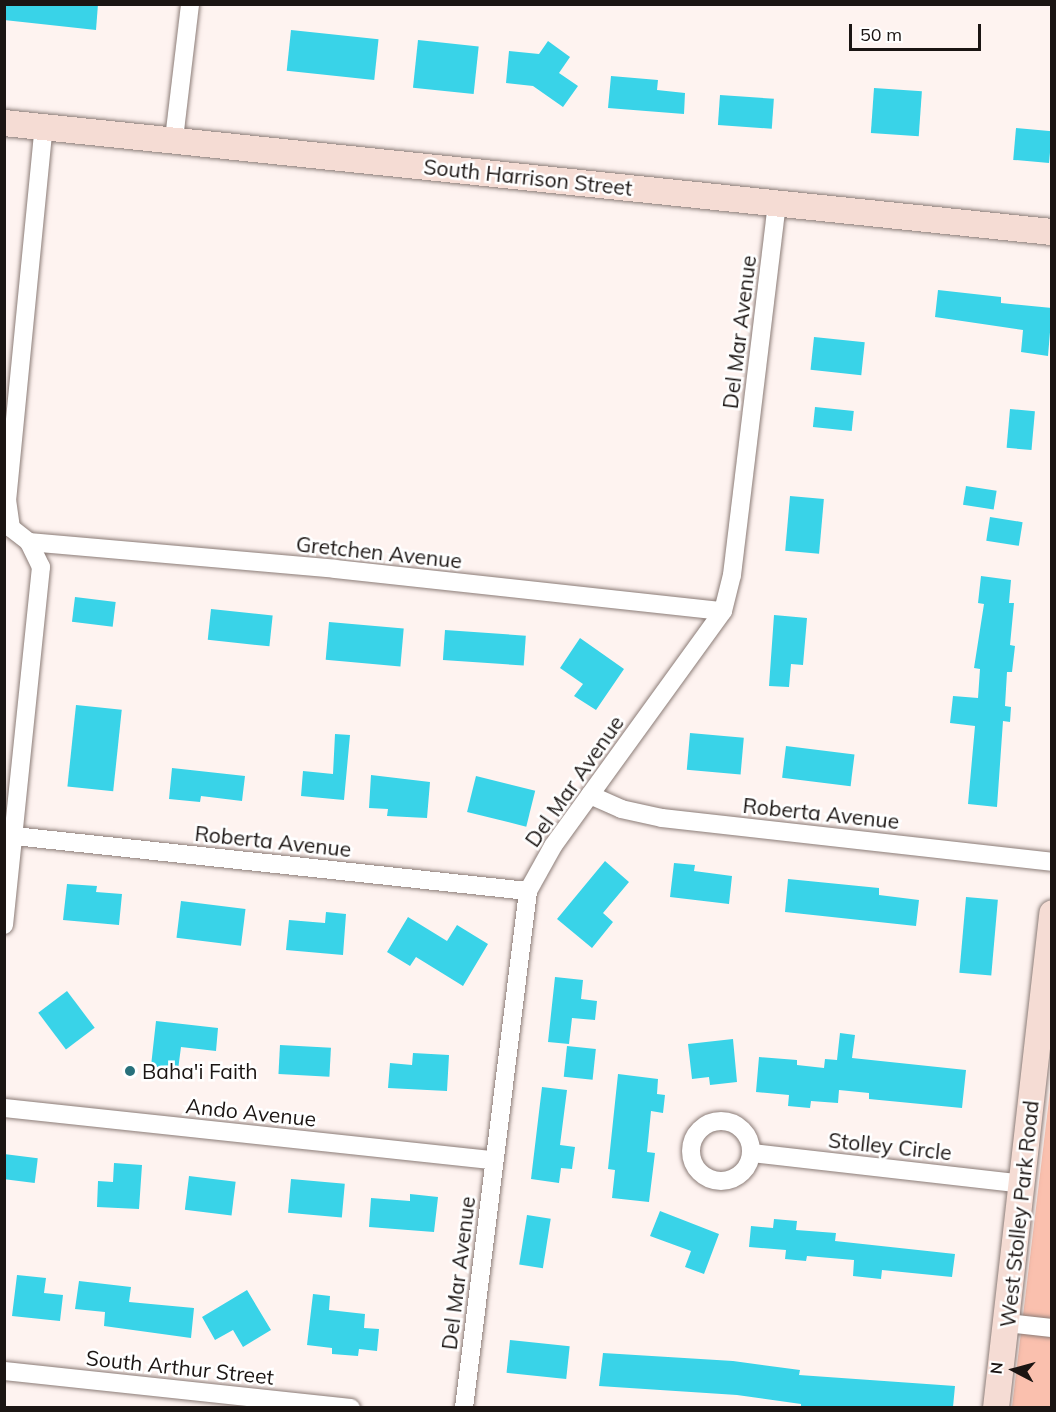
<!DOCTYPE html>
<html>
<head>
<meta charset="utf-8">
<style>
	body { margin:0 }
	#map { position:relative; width:1056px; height:1412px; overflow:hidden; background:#fef3f0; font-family:Mulish,sans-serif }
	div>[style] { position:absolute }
	.green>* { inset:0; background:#fac0ae }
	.building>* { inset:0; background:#39d3e8; transform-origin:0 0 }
	.roads { filter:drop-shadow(0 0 2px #8b7c77) drop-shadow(0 0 2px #8b7c77) }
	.minor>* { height:18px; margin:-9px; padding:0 9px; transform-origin:9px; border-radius:9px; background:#fff }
	.minor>.ring { margin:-9px; padding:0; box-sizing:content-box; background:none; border:18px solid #fff; border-radius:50% }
	.secondary>* { height:26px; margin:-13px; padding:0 13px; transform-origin:13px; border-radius:13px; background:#f5dcd4 }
	.dots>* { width:16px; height:16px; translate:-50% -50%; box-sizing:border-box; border:3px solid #fff; border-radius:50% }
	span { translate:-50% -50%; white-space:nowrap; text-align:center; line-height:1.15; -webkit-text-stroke:5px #fff; paint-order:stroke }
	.street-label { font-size:21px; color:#1b1513 }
	.poi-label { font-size:21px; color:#1b1513 }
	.left { translate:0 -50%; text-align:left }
	.frame { position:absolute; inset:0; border:6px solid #1b1513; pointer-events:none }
	.north { position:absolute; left:984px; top:1340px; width:60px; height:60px; -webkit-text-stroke:4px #fff; paint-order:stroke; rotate:276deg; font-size:16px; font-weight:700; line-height:24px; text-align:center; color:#1b1513 }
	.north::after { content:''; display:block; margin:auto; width:21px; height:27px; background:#1b1513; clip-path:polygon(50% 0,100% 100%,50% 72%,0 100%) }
	.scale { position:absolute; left:849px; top:24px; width:132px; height:27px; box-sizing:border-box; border:3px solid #1b1513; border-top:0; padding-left:8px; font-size:18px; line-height:21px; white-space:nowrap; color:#1b1513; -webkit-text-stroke:4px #fff; paint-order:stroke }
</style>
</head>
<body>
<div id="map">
	<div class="green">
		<div style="clip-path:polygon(1051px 1083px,1051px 1407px,1012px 1407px)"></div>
	</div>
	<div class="building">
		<div style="clip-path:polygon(4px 4px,98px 4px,96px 30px,4px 20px)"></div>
		<div style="left:291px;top:30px;width:88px;height:41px;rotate:6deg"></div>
		<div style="left:418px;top:40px;width:61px;height:48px;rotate:6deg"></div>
		<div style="clip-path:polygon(548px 41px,570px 57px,559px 73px,578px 86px,563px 107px,533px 86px,506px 83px,509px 51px,539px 54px)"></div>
		<div style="clip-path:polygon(611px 76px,658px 80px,657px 90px,685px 93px,684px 114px,608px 108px)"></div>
		<div style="left:874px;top:88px;width:48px;height:45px;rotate:4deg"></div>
		<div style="left:720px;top:95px;width:54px;height:30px;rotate:4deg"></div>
		<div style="left:1016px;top:128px;width:36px;height:32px;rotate:5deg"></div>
		<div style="clip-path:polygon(938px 290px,1001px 297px,1001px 303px,1052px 308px,1048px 356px,1021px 352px,1023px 330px,935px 317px)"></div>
		<div style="left:814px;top:337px;width:51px;height:33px;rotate:6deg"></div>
		<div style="left:815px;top:407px;width:39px;height:20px;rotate:6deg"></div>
		<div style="left:1010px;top:409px;width:25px;height:39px;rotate:5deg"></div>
		<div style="left:966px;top:486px;width:31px;height:19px;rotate:9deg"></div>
		<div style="left:790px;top:496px;width:34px;height:55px;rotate:5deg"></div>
		<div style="left:990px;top:517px;width:33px;height:24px;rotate:9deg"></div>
		<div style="clip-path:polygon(981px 576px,1011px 580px,1009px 603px,1014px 603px,1010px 645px,1015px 646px,1012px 672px,1007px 672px,1005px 706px,1011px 707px,1010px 722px,1003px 721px,997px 807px,968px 804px,975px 726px,950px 723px,953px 696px,978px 698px,980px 669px,974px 668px,984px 604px,978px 603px)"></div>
		<div style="left:75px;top:597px;width:41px;height:25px;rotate:7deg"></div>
		<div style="left:211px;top:609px;width:62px;height:31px;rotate:6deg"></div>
		<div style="clip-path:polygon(774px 615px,807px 618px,803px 665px,791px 664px,789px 687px,769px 686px)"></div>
		<div style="left:329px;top:622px;width:75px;height:38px;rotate:5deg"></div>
		<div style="left:445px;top:630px;width:81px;height:30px;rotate:4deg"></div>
		<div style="clip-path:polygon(580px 638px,624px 669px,596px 710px,574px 696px,583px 684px,560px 668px)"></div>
		<div style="left:76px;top:705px;width:46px;height:82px;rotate:6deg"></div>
		<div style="left:690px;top:733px;width:54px;height:37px;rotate:5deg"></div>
		<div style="clip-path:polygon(335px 734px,350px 735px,344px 800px,301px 796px,303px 771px,333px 774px)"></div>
		<div style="left:786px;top:746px;width:69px;height:32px;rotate:7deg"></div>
		<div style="clip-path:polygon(172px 768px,245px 776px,242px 801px,201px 796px,200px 802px,169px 799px)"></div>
		<div style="clip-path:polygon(371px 775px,430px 782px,427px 818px,387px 816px,388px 809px,369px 808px)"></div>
		<div style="left:476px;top:776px;width:61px;height:37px;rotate:14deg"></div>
		<div style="clip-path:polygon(605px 861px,629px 882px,603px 913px,613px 922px,592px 948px,557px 919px)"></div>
		<div style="clip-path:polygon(674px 863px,695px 865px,694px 871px,732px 876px,729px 904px,670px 897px)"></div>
		<div style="clip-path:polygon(788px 879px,879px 888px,879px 895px,919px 900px,916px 926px,785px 912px)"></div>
		<div style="clip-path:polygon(67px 884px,97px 886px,96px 892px,122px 894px,119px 925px,63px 920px)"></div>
		<div style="left:966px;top:897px;width:32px;height:76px;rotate:5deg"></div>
		<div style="left:181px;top:901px;width:65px;height:37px;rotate:7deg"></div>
		<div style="clip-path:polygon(326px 912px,346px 914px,343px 955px,286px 950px,289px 920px,325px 923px)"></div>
		<div style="clip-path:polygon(408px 917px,447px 941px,457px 925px,488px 944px,463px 986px,416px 957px,410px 966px,387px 952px)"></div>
		<div style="clip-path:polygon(555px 977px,583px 980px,581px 999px,597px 1001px,595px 1020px,572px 1018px,569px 1044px,548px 1042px)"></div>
		<div style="left:67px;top:991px;width:46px;height:36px;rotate:53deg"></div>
		<div style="clip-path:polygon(156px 1021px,218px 1028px,216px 1051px,181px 1047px,178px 1070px,151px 1066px)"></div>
		<div style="clip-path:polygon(840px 1033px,855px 1035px,852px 1058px,966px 1070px,962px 1108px,869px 1099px,869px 1093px,839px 1090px,838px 1103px,811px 1101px,810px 1108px,788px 1106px,789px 1095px,756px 1092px,759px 1057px,797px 1060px,797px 1065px,824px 1068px,825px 1059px,837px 1060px)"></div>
		<div style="clip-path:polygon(733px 1039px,737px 1082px,710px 1085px,709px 1077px,692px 1079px,688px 1044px)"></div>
		<div style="left:280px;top:1045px;width:51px;height:29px;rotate:3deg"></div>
		<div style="left:567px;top:1046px;width:29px;height:31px;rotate:6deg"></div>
		<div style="clip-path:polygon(413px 1053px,449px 1055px,447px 1091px,388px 1088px,390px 1063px,412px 1065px)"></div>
		<div style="clip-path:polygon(618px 1074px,658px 1079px,657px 1094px,665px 1095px,663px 1113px,651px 1111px,647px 1152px,655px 1153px,649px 1202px,612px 1198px,615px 1170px,608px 1169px)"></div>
		<div style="clip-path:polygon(542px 1087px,567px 1090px,560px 1145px,575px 1147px,572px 1169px,561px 1168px,559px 1183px,531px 1179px)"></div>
		<div style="left:4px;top:1154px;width:34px;height:25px;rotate:7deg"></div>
		<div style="clip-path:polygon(114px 1163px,142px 1165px,139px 1209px,97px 1207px,98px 1181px,113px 1182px)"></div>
		<div style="left:189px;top:1176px;width:47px;height:34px;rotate:7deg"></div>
		<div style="left:291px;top:1179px;width:54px;height:34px;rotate:5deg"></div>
		<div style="clip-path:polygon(410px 1194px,438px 1197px,434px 1232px,369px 1227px,371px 1198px,410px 1201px)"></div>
		<div style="clip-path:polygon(660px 1211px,719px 1234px,704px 1274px,685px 1267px,691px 1251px,650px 1236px)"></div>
		<div style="left:527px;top:1215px;width:24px;height:50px;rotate:9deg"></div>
		<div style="clip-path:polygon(774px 1219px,797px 1221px,796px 1230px,836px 1233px,835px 1241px,955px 1254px,952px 1277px,882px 1270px,881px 1279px,853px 1276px,854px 1260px,807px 1256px,806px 1261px,785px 1259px,786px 1250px,749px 1247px,751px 1226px,773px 1228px)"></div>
		<div style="clip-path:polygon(17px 1275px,46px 1278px,44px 1293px,63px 1295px,60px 1321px,12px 1316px)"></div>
		<div style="clip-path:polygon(79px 1281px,131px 1287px,129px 1302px,194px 1308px,191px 1338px,104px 1326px,105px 1312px,75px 1309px)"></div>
		<div style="clip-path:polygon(247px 1290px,271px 1330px,243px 1347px,233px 1330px,215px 1340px,202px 1317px)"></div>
		<div style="clip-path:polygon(313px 1294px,330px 1296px,329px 1310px,365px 1314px,364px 1328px,379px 1329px,377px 1351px,359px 1349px,358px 1356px,332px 1354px,332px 1348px,307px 1345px)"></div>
		<div style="left:510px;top:1340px;width:60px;height:33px;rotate:6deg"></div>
		<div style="clip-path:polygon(603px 1353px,733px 1361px,800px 1370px,799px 1375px,955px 1386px,953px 1407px,801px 1407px,801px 1404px,737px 1395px,599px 1386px)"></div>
	</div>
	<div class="roads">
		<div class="minor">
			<div style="left:174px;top:139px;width:136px;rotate:-83.2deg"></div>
			<div style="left:29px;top:542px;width:307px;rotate:5deg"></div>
			<div style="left:335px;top:569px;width:390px;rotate:6.2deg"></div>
			<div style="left:590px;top:795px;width:34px;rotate:24deg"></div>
			<div style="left:621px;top:809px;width:42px;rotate:12.4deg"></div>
			<div style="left:662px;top:818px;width:392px;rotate:6.4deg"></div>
			<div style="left:14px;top:836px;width:517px;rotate:6.11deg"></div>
			<div style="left:4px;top:925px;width:360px;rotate:-84.1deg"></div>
			<div style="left:41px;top:567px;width:28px;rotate:-116deg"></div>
			<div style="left:29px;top:542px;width:23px;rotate:-142deg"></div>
			<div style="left:11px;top:528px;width:27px;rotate:-98deg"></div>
			<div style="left:7px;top:501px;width:376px;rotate:-84.4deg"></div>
			<div style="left:4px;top:1108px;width:492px;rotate:6.1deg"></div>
			<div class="ring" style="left:691px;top:1121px;width:42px;height:42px"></div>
			<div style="left:752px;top:1153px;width:274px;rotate:6.5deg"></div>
			<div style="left:1007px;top:1323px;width:45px;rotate:6.3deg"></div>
			<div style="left:4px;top:1371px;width:349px;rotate:6.1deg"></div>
			<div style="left:464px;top:1408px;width:521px;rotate:-82.94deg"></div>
			<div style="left:528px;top:891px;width:51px;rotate:-60.9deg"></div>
			<div style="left:553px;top:846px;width:290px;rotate:-54.1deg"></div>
			<div style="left:723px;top:611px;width:37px;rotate:-76deg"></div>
			<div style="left:732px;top:575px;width:375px;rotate:-83.1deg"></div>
		</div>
		<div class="secondary">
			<div style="left:4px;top:123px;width:1054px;rotate:5.94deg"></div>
			<div style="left:996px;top:1408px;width:498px;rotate:-83.5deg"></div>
		</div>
	</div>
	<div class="dots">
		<div style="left:130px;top:1071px;background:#28707b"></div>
	</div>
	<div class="street-label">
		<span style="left:528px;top:177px;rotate:6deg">South Harrison Street</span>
		<span style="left:739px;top:332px;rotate:-83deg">Del Mar Avenue</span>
		<span style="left:379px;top:552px;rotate:6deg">Gretchen Avenue</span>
		<span style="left:574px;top:781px;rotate:-55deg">Del Mar Avenue</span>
		<span style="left:821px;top:813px;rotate:6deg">Roberta Avenue</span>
		<span style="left:273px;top:841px;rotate:6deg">Roberta Avenue</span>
		<span style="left:251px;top:1112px;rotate:6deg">Ando Avenue</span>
		<span style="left:890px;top:1146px;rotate:6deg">Stolley Circle</span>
		<span style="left:1019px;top:1214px;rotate:-84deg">West Stolley Park Road</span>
		<span style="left:458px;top:1273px;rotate:-83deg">Del Mar Avenue</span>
		<span style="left:180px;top:1367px;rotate:6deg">South Arthur Street</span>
	</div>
	<div class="poi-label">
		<span class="left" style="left:142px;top:1071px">Baha'i Faith</span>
	</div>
	<div class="frame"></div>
	<div class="north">N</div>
	<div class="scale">50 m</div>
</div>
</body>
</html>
